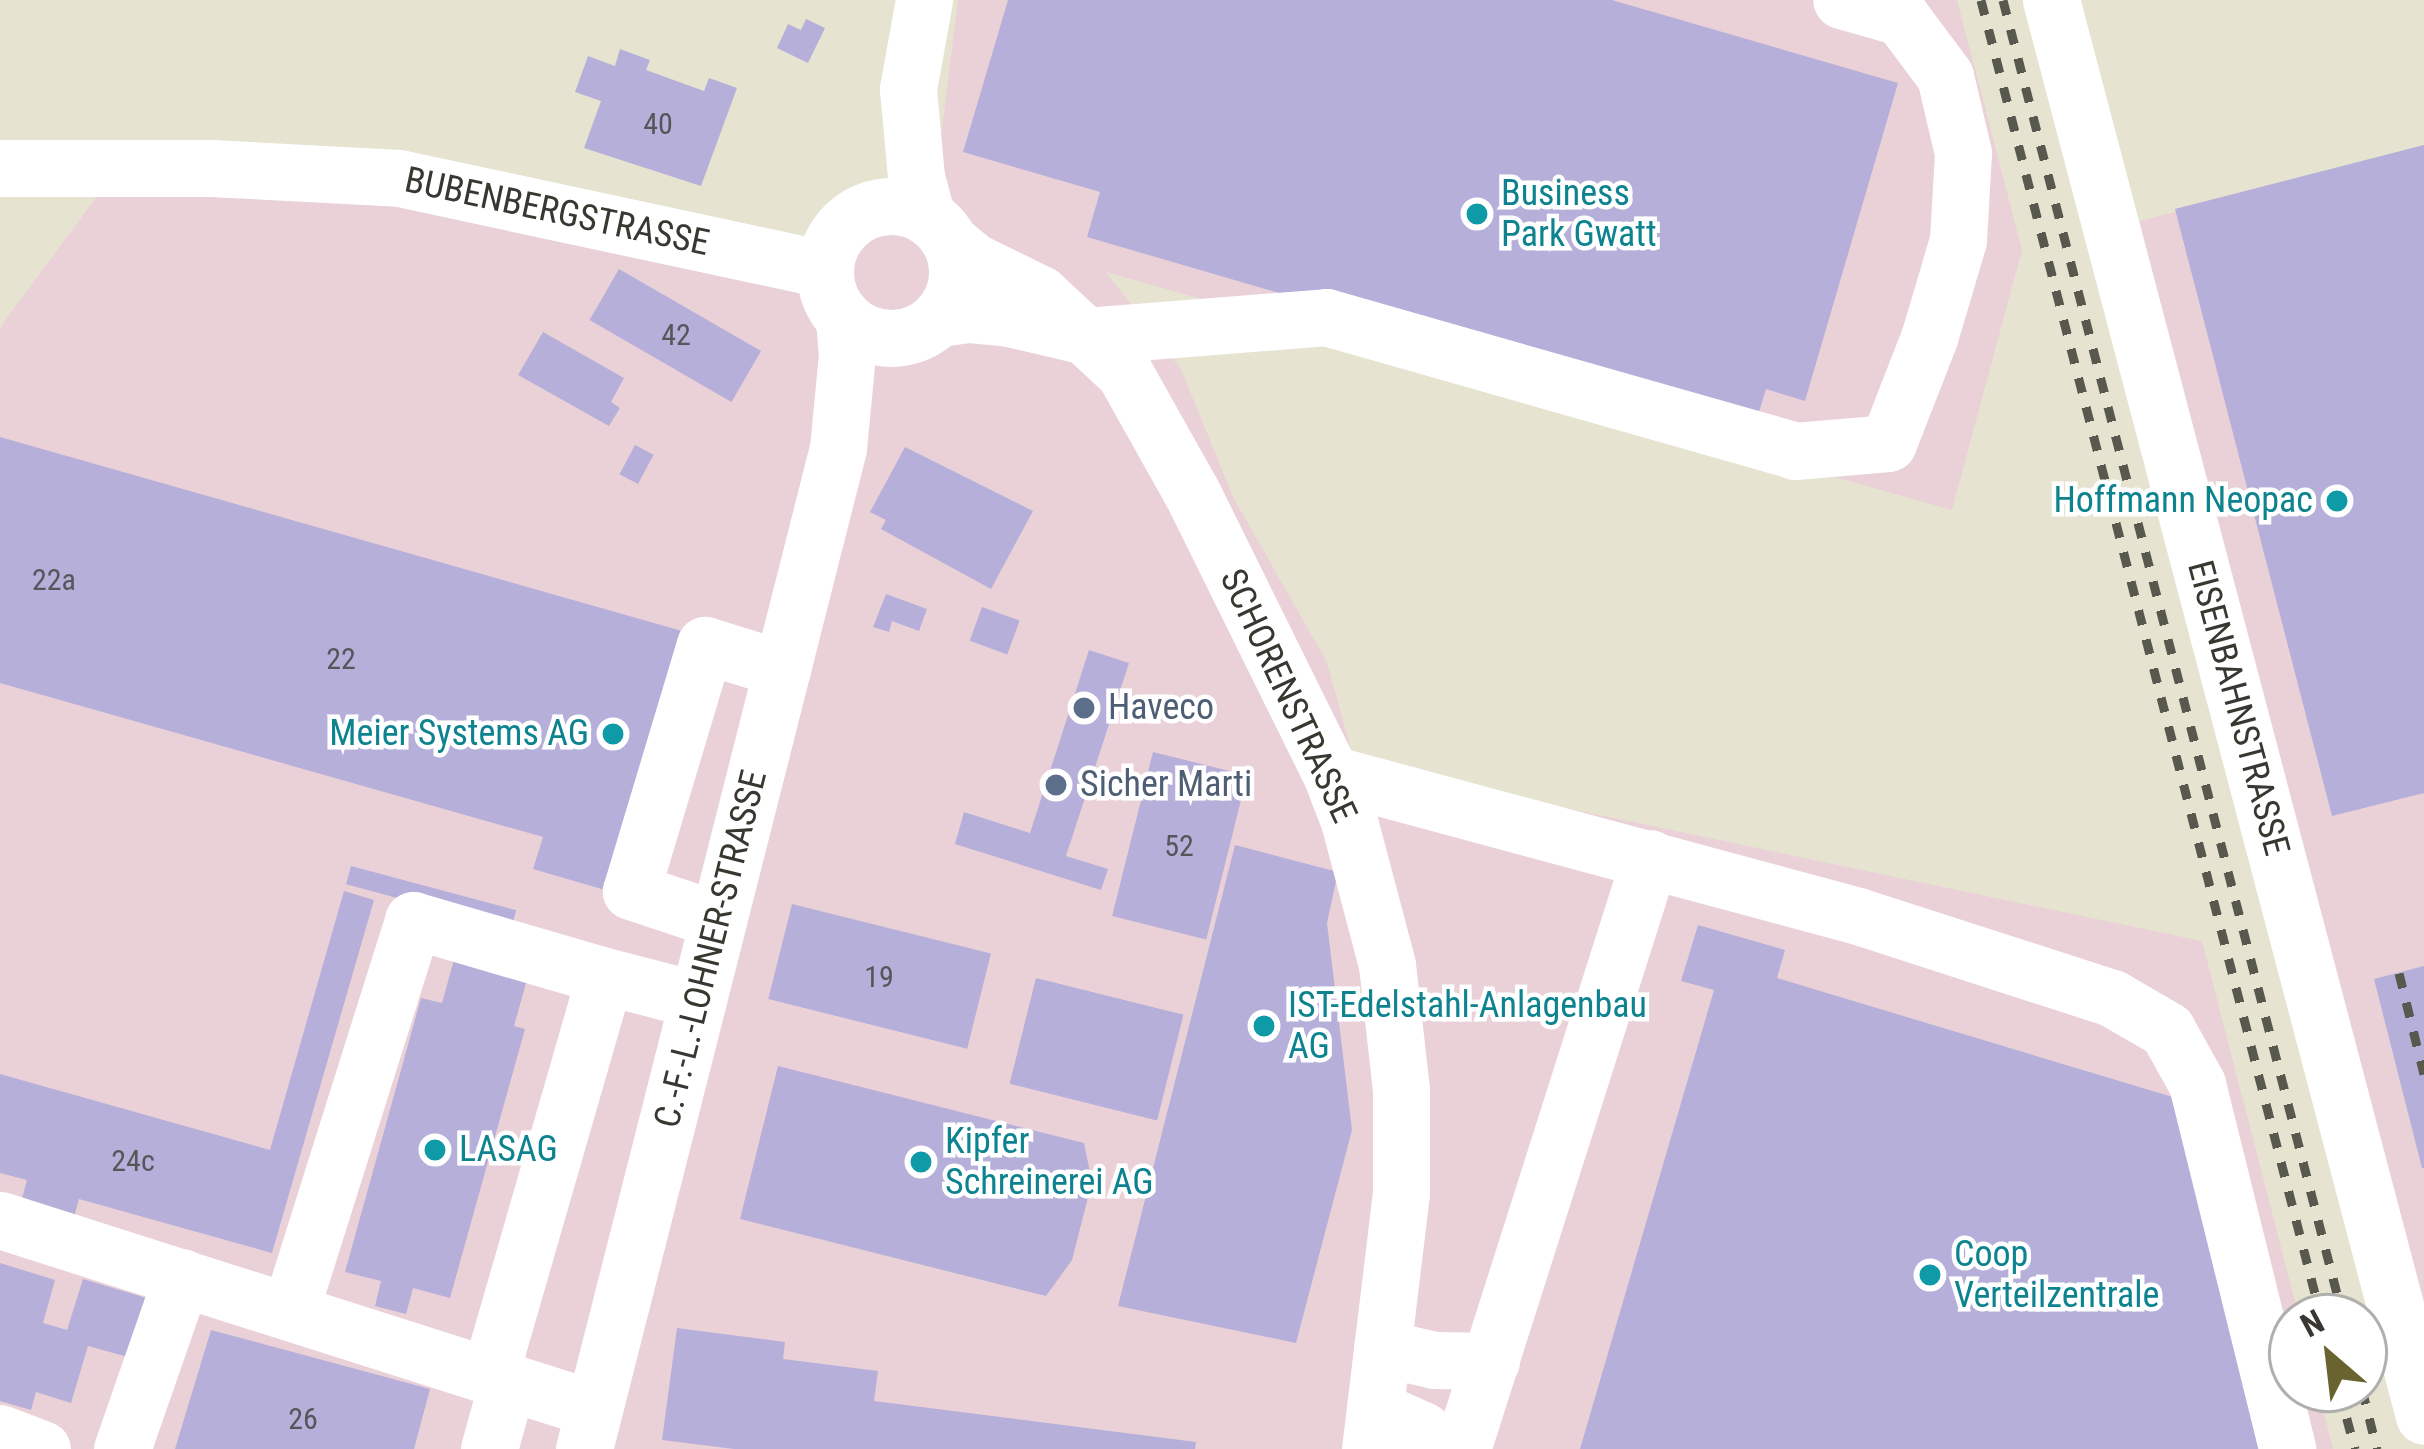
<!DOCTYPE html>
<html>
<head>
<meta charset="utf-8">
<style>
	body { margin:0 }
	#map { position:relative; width:2424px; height:1449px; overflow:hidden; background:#e6e3d1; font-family:"Roboto Condensed",sans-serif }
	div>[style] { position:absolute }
	.industrial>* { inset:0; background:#ead1d8 }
	.building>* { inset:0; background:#b6afd9; transform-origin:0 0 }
	.minor>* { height:57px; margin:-28.5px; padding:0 28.5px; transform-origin:28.5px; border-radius:28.5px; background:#fff }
	.minor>.ring { margin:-28.5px; padding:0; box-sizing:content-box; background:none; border:57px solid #fff; border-radius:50% }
	.rail>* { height:9px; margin-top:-4.5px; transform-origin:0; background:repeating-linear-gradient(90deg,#59584f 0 15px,transparent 0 30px) }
	.dots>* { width:33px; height:33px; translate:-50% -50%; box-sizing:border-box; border:6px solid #fff; border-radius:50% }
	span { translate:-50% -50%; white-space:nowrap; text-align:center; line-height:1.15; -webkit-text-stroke:9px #fff; paint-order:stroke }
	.number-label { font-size:30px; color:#58555a }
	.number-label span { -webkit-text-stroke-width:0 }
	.culture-label { font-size:36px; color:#0d838f }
	.left { translate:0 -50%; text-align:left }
	.right { translate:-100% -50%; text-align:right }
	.street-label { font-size:36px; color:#383730 }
	.service-label { font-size:36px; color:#4e5e75 }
	.north { position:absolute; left:2268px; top:1293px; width:120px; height:120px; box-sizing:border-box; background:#fff; border:3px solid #afafac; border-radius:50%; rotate:332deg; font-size:33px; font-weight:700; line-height:48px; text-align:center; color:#383730 }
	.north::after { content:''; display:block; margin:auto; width:42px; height:54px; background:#696330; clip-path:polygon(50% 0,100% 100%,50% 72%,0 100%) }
</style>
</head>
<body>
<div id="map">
	<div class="industrial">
		<div style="clip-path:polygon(958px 0,1957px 0,2022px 250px,1952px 510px,1106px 272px,1181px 369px,1233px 497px,1327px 662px,1355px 764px,2202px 941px,2299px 1317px,2292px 1317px,2292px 1389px,2318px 1389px,2333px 1449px,0 1449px,0 329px,7px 318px,117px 169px,211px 168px,825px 268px,937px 169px)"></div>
		<div style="clip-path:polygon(2424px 145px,2424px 1416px,2111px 229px)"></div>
	</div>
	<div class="building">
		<div style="clip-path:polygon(1008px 0,1612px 0,1898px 83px,1805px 401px,1766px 389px,1753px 431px,1087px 237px,1100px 192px,963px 152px)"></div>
		<div style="clip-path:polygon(806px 19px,825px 28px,808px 63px,777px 48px,788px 24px,801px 30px)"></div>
		<div style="clip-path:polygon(620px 49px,650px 60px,646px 70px,704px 91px,709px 78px,737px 88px,701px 186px,584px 148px,601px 101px,575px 92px,588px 56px,615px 66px)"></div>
		<div style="clip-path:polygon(2424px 145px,2424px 793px,2332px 816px,2175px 209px)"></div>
		<div style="left:619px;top:269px;width:164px;height:59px;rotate:30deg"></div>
		<div style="clip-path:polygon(543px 332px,624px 378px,611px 402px,620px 408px,609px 426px,518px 375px)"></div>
		<div style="clip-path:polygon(0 437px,682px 631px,605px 890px,533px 869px,543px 837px,0 683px)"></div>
		<div style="left:635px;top:445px;width:21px;height:33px;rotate:28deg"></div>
		<div style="clip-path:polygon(905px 447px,1033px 511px,991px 589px,881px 529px,886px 520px,870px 512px)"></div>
		<div style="clip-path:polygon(886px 594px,927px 609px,919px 631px,892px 621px,889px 632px,873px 627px)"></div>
		<div style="left:982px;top:607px;width:40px;height:36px;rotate:20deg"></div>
		<div style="clip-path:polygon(1089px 650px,1129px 663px,1066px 856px,1108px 869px,1101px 890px,955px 844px,964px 812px,1030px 833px)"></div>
		<div style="left:1153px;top:752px;width:97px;height:169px;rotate:14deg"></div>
		<div style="clip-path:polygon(1235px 845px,1338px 872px,1327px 923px,1352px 1130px,1296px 1343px,1118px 1306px)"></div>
		<div style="left:351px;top:866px;width:171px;height:19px;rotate:15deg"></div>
		<div style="clip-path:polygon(344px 891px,374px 900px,272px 1253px,79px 1199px,73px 1221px,20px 1206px,27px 1180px,0 1173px,0 1074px,270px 1150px)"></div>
		<div style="left:792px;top:904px;width:205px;height:98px;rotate:14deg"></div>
		<div style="clip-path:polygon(1698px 925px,1785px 950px,1777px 978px,2186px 1101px,2273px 1449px,1580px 1449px,1714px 990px,1681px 981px)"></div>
		<div style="clip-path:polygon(455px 956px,528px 976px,514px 1026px,525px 1029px,450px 1298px,413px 1288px,406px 1314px,375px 1306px,381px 1281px,345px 1272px,421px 998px,442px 1003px)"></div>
		<div style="clip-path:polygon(2424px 966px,2424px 1168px,2422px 1168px,2374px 979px)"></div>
		<div style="left:1036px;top:978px;width:152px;height:109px;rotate:14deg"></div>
		<div style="clip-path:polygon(778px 1066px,1084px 1143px,1092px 1182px,1072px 1260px,1046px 1296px,740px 1219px)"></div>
		<div style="clip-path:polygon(0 1263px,55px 1280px,43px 1323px,67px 1330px,83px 1279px,153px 1300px,135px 1359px,88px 1346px,71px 1403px,36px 1392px,31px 1410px,0 1401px)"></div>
		<div style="clip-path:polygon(677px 1328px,785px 1342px,783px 1359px,878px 1371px,874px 1401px,1196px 1442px,1195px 1449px,734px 1449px,662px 1440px)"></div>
		<div style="clip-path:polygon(211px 1330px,430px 1389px,414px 1449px,175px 1449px)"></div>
	</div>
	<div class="minor">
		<div style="left:924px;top:0;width:90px;rotate:100.2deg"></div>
		<div style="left:908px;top:89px;width:88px;rotate:84.8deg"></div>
		<div style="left:916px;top:177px;width:39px;rotate:75deg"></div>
		<div style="left:2051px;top:0;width:1464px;rotate:75.24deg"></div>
		<div style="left:0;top:168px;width:211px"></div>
		<div style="left:211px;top:168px;width:188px;rotate:3deg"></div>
		<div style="left:399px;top:178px;width:436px;rotate:12.1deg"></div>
		<div class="ring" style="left:825px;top:206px;width:75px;height:75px"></div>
		<div style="left:951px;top:243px;width:28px;rotate:39deg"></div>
		<div style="left:973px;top:261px;width:75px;rotate:26.2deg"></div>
		<div style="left:1040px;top:294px;width:115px;rotate:42.9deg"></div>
		<div style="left:1124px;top:372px;width:139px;rotate:60.7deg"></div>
		<div style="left:1192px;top:493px;width:313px;rotate:63.7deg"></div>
		<div style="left:1331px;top:774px;width:50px;rotate:69deg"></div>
		<div style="left:1349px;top:821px;width:149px;rotate:75.2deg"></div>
		<div style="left:1387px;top:965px;width:125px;rotate:83.6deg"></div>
		<div style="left:1401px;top:1089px;width:104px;rotate:90deg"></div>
		<div style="left:1401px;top:1193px;width:258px;rotate:96.9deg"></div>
		<div style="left:939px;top:318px;width:29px;rotate:-8deg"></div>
		<div style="left:968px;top:314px;width:41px;rotate:5.6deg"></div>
		<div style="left:1009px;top:318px;width:79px;rotate:13.2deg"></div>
		<div style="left:1086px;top:336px;width:241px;rotate:-4.5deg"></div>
		<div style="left:1326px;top:317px;width:488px;rotate:15.9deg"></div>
		<div style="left:1795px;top:451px;width:93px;rotate:-4.9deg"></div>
		<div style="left:1888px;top:443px;width:113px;rotate:-68.7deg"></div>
		<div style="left:1929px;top:338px;width:102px;rotate:-73.5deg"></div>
		<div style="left:1958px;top:240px;width:87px;rotate:-86.7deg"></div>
		<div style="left:1963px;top:153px;width:79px;rotate:-103.2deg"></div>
		<div style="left:1945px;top:76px;width:74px;rotate:-126.7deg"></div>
		<div style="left:1901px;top:17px;width:62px;rotate:-164.2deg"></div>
		<div style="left:1331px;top:774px;width:546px;rotate:15.08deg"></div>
		<div style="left:1858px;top:916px;width:267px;rotate:17.9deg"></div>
		<div style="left:2112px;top:998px;width:64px;rotate:30.2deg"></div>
		<div style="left:2167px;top:1030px;width:62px;rotate:60.9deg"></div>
		<div style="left:2197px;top:1084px;width:376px;rotate:76.1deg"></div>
		<div style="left:718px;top:920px;width:92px;rotate:-161.6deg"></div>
		<div style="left:631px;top:891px;width:257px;rotate:-73.3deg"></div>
		<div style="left:705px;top:645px;width:81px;rotate:17.3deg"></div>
		<div style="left:0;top:1220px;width:623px;rotate:17.65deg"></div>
		<div style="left:290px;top:1311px;width:410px;rotate:-72.5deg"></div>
		<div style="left:413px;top:920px;width:200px;rotate:16.3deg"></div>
		<div style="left:1382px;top:1348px;width:54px;rotate:12.8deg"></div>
		<div style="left:1435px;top:1360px;width:56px;rotate:1deg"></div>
		<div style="left:490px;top:1374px;width:414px;rotate:-73.9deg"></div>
		<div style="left:605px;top:976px;width:96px;rotate:14.5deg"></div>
		<div style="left:1375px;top:1409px;width:51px;rotate:24.1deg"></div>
		<div style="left:1422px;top:1430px;width:31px;rotate:38deg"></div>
		<div style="left:0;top:1433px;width:45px;rotate:20.9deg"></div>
		<div style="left:122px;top:1449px;width:182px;rotate:-70.8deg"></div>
		<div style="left:489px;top:1449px;width:72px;rotate:-74.6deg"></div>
		<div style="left:584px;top:1449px;width:1033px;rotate:-75.76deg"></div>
		<div style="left:838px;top:448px;width:93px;rotate:-84.5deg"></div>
		<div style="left:847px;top:355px;width:36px;rotate:-95deg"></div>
		<div style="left:1462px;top:1449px;width:620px;rotate:-72.35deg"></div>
	</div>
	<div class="rail">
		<div style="left:1981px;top:0;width:1360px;rotate:75.52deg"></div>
		<div style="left:2003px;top:0;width:1360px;rotate:75.52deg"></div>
		<div style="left:2399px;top:973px;width:104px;rotate:76.1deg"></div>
		<div style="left:2339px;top:1389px;width:62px;rotate:75.1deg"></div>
		<div style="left:2362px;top:1389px;width:62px;rotate:76deg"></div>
	</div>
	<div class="dots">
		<div style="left:1477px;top:214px;background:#0f9aa8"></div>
		<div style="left:2337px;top:501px;background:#0f9aa8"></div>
		<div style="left:1084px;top:708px;background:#5c6f8a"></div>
		<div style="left:613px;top:734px;background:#0f9aa8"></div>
		<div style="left:1056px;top:785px;background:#5c6f8a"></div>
		<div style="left:1264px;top:1026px;background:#0f9aa8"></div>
		<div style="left:435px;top:1150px;background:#0f9aa8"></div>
		<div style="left:921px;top:1162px;background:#0f9aa8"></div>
		<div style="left:1930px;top:1275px;background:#0f9aa8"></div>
	</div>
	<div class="number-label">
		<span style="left:658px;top:124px">40</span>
		<span style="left:676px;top:335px">42</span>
		<span style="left:54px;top:580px">22a</span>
		<span style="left:341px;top:659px">22</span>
		<span style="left:1179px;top:846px">52</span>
		<span style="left:879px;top:977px">19</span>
		<span style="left:133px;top:1161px">24c</span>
		<span style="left:303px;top:1419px">26</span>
	</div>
	<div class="culture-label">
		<span class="left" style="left:1501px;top:214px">Business<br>Park Gwatt</span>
		<span class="right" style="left:2313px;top:501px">Hoffmann Neopac</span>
		<span class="right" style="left:589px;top:734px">Meier Systems AG</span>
		<span class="left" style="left:1288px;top:1026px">IST-Edelstahl-Anlagenbau<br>AG</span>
		<span class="left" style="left:945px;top:1162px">Kipfer<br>Schreinerei AG</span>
		<span class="left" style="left:459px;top:1150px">LASAG</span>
		<span class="left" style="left:1954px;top:1275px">Coop<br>Verteilzentrale</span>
	</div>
	<div class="street-label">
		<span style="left:557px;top:212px;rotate:12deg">BUBENBERGSTRASSE</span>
		<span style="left:1288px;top:696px;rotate:65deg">SCHORENSTRASSE</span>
		<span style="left:2238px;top:708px;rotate:75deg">EISENBAHNSTRASSE</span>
		<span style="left:711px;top:949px;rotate:-76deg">C.-F.-L.-LOHNER-STRASSE</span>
	</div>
	<div class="service-label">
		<span class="left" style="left:1108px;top:708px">Haveco</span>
		<span class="left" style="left:1080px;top:785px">Sicher Marti</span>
	</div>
	<div class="north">N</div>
</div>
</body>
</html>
